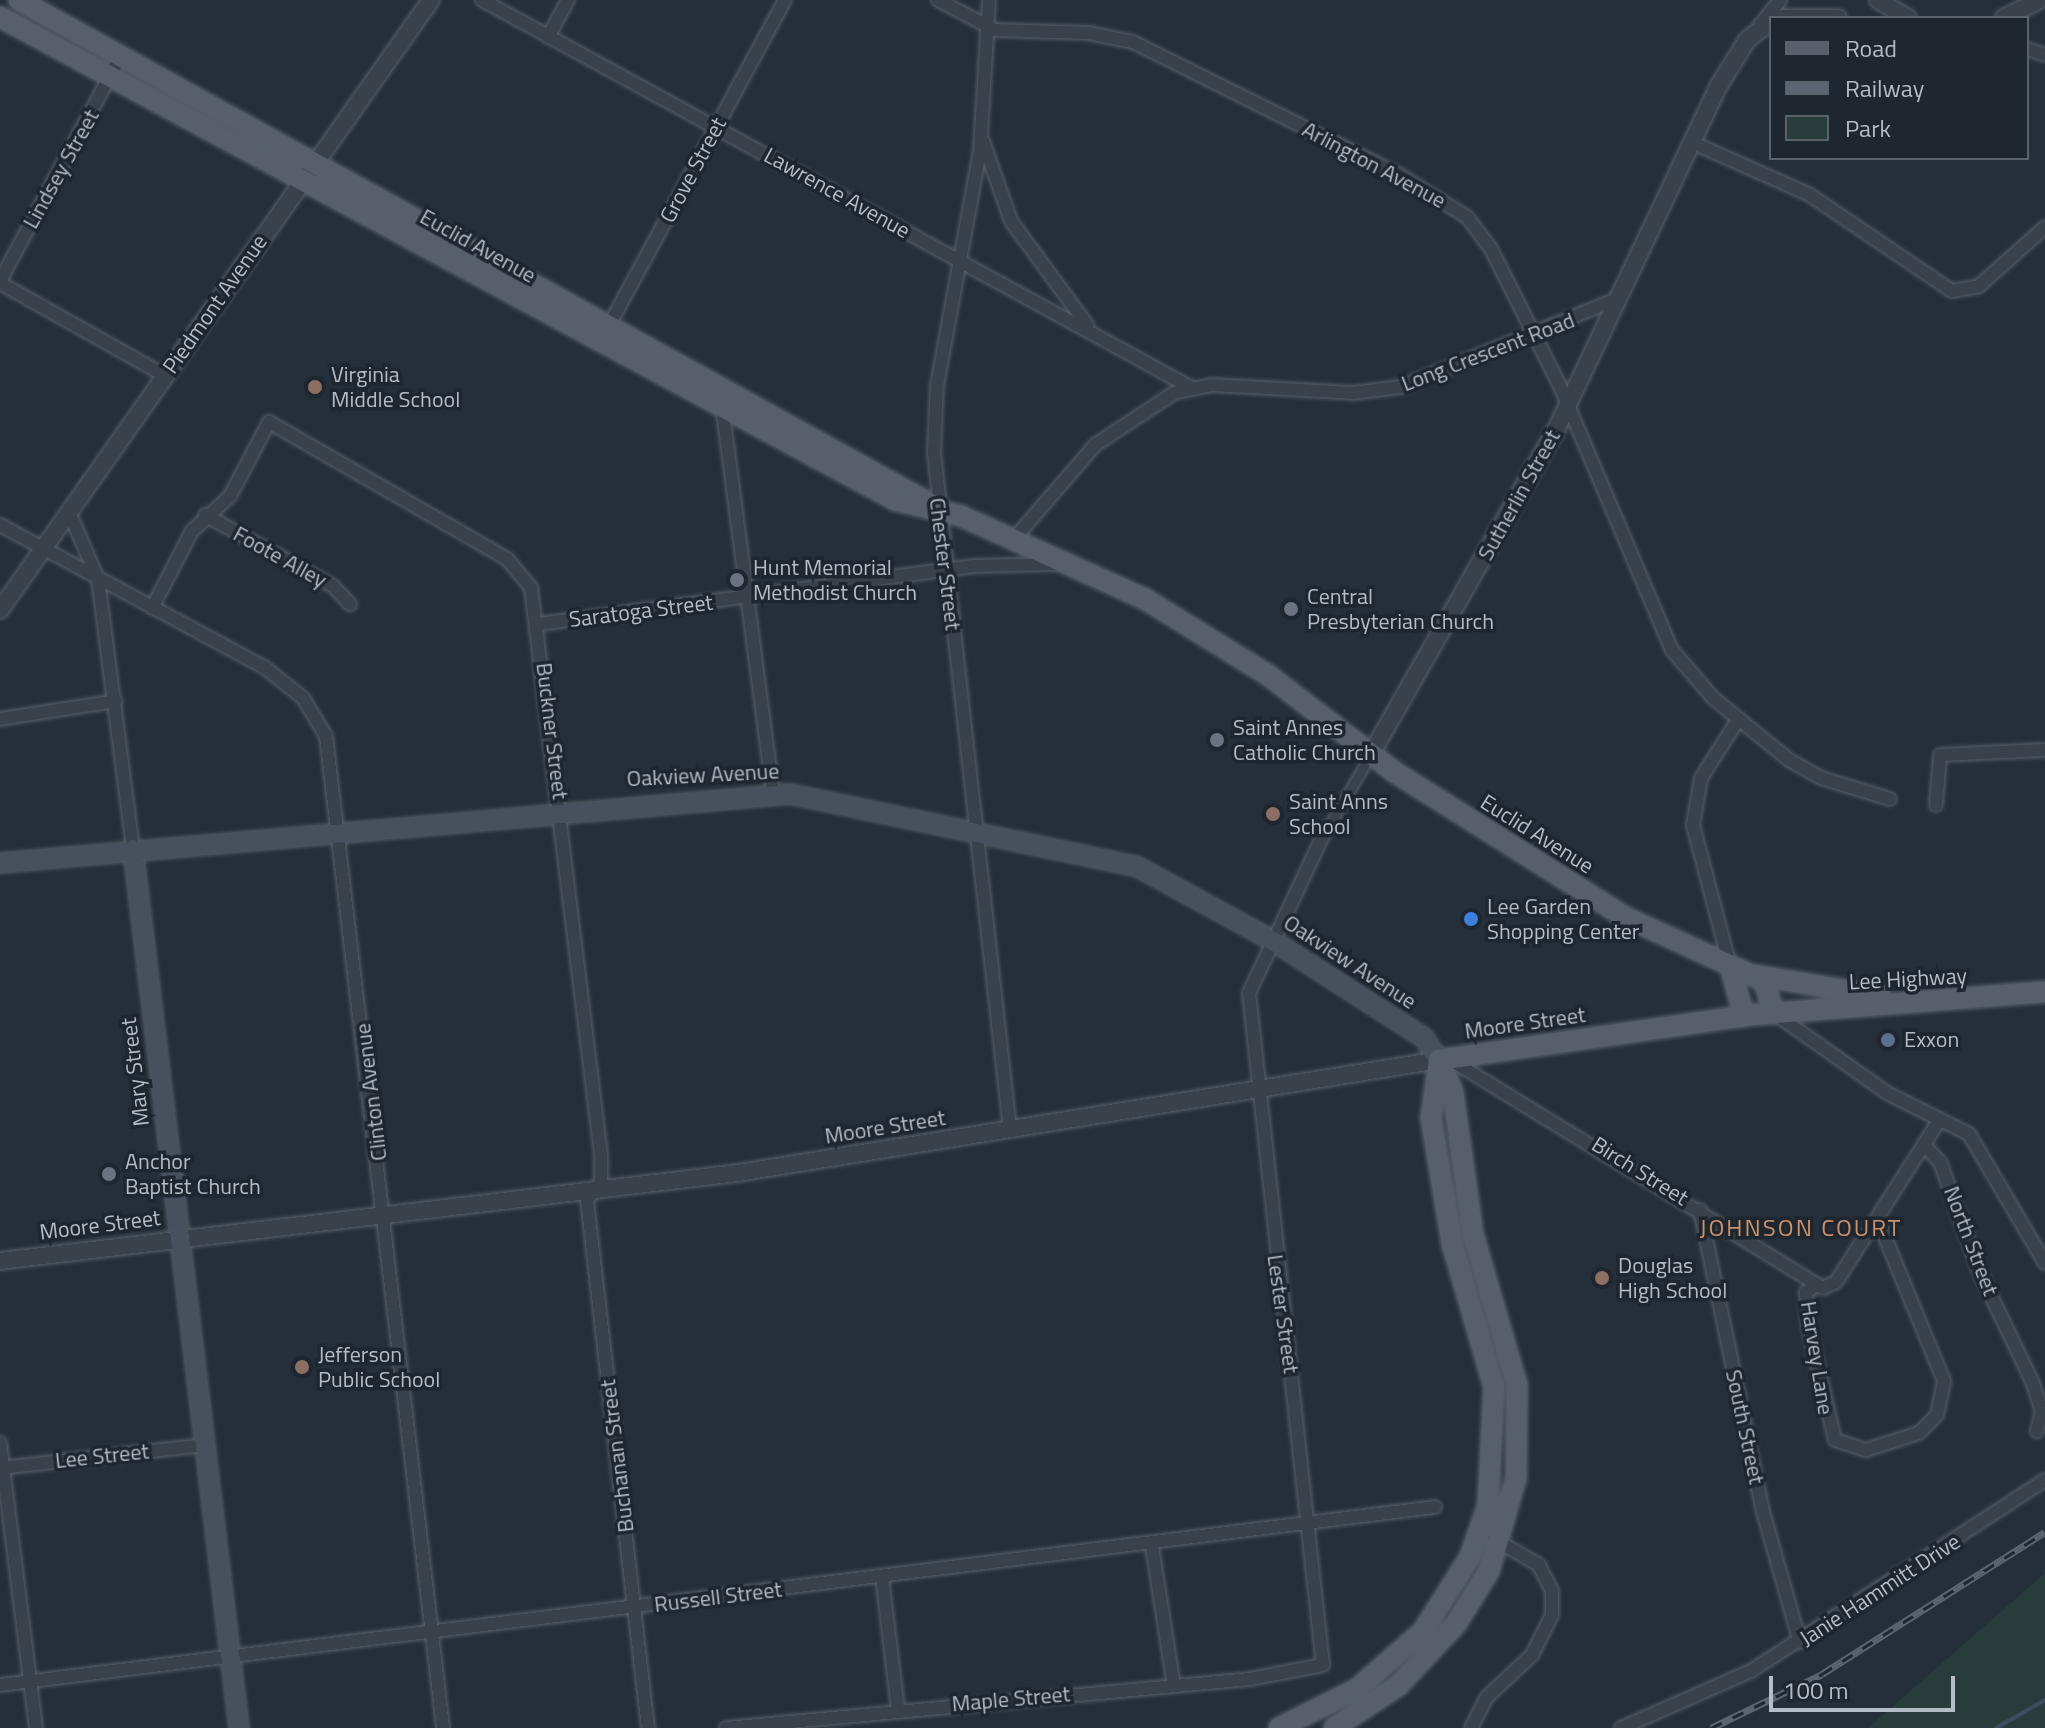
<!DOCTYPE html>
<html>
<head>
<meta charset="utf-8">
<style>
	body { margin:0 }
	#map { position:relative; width:2045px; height:1728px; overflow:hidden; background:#252f3a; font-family:"Titillium Web",sans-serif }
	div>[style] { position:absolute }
	.green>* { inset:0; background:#283c3c }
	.stream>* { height:4px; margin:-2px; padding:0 2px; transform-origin:2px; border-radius:2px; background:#3c4e62 }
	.roads { filter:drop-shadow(0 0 2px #575f68) drop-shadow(0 0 2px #575f68) }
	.pedestrian>* { height:9px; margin:-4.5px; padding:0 4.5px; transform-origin:4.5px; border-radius:4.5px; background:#39414b }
	.minor>* { height:12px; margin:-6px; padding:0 6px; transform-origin:6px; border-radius:6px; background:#39414b }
	.tertiary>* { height:16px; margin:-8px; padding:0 8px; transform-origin:8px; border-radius:8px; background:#39414b }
	.secondary>* { height:18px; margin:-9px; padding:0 9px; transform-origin:9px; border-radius:9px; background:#47505d }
	.primary>* { height:20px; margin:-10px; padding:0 10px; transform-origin:10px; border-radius:10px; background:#57606a }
	.rail>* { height:7px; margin-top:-3.5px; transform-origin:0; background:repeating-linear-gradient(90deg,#1e262f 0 12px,#5b6571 0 24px); box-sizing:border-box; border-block:2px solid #5b6571 }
	.dots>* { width:22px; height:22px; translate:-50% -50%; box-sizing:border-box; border:4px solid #1e262f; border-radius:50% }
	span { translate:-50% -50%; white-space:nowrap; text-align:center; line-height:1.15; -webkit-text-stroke:7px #1e262f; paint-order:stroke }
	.street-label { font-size:22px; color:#b4bcc6 }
	.poi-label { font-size:22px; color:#b4bcc6 }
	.left { translate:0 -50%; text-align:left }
	.neighbourhood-label { font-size:24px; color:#ca916b; letter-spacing:2px }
	.legend { position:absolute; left:1769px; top:16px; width:260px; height:144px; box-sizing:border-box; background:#1e262f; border:2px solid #5a626b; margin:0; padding:10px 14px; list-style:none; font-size:24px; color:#b4bcc6 }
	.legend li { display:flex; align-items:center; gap:16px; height:40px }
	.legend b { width:40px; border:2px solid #5a626b }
	.scale { position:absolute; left:1769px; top:1676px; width:186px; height:36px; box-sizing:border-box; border:4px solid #b4bcc6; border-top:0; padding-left:10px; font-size:24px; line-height:28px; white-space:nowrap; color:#b4bcc6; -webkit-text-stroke:6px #1e262f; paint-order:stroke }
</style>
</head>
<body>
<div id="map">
	<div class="green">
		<div style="clip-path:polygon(2045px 1573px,2045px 1728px,1868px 1728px)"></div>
	</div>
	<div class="stream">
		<div style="left:1996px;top:1728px;width:56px;rotate:-29.7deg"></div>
	</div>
	<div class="roads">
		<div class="pedestrian">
			<div style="left:1323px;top:836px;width:95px;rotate:-59.7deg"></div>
		</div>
		<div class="minor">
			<div style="left:482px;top:0;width:809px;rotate:28.66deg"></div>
			<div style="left:938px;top:0;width:64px;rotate:27.8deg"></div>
			<div style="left:995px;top:30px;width:94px;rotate:1.8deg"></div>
			<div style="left:1089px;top:33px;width:45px;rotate:11.6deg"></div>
			<div style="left:1133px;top:42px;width:298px;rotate:26.5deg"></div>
			<div style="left:1400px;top:175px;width:79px;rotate:32.1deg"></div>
			<div style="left:1467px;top:217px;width:38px;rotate:53deg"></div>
			<div style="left:1490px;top:247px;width:153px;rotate:63.3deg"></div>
			<div style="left:1559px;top:384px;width:289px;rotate:67deg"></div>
			<div style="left:1672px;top:650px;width:63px;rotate:49.5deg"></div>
			<div style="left:1713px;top:698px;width:98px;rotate:39.2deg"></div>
			<div style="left:1789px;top:760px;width:37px;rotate:29deg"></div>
			<div style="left:1821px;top:778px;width:72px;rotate:16.9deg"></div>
			<div style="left:989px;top:0;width:151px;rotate:93.4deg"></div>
			<div style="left:980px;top:151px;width:238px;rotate:100.4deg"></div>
			<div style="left:937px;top:385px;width:67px;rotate:92.6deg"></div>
			<div style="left:934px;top:452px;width:682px;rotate:83.6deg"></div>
			<div style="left:1760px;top:25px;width:32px;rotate:-51deg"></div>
			<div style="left:548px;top:37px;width:42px;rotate:-61.6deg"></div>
			<div style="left:2027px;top:49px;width:19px;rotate:18deg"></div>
			<div style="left:983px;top:141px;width:85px;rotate:70.7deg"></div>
			<div style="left:1011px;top:221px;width:129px;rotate:53.8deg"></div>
			<div style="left:1691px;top:142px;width:130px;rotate:24deg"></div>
			<div style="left:1810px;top:195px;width:171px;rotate:34.1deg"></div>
			<div style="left:1952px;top:291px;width:27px;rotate:-10deg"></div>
			<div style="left:1979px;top:286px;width:89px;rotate:-41.8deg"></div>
			<div style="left:0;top:281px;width:256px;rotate:-61.8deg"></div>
			<div style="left:0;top:283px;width:188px;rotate:29.3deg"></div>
			<div style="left:606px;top:331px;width:376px;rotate:-61.6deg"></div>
			<div style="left:722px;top:405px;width:391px;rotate:82.5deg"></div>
			<div style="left:69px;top:512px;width:73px;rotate:66.6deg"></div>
			<div style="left:98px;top:579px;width:272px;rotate:82.6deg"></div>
			<div style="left:205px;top:515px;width:146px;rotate:29deg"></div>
			<div style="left:333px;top:586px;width:25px;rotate:47deg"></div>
			<div style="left:0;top:525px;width:300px;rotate:28.3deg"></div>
			<div style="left:264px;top:667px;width:50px;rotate:38.5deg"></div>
			<div style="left:303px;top:698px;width:44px;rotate:58.8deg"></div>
			<div style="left:326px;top:736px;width:999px;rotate:83.27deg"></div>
			<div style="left:1014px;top:539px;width:124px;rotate:-49.2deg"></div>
			<div style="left:1095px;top:445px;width:95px;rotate:-33.4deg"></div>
			<div style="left:1174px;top:393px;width:39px;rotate:-12deg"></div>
			<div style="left:1212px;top:385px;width:141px;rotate:3.2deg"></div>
			<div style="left:1353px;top:393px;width:48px;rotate:-7.1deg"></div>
			<div style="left:1401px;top:387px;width:235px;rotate:-22.2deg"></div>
			<div style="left:152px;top:608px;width:87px;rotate:-62.5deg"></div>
			<div style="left:192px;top:531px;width:52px;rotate:-42.6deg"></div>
			<div style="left:230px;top:496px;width:84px;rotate:-62.2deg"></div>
			<div style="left:269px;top:422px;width:275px;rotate:29.9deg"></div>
			<div style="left:507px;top:559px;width:38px;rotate:50deg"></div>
			<div style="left:531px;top:588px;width:571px;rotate:82.96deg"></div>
			<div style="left:601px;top:1155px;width:28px;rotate:90deg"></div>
			<div style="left:601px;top:1183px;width:22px;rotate:129deg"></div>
			<div style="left:587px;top:1200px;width:532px;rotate:83.41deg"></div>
			<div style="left:539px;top:624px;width:439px;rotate:-7.6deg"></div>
			<div style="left:974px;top:566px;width:82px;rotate:-1.4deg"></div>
			<div style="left:0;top:719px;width:117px;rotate:-8.8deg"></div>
			<div style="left:1936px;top:805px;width:50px;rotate:-85.4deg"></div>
			<div style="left:1940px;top:755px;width:105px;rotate:-2.7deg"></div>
			<div style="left:1730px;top:966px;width:146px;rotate:-104.7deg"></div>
			<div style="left:1693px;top:825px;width:48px;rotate:-80.3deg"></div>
			<div style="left:1701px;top:778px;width:69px;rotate:-57.5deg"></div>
			<div style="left:1774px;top:1013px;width:138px;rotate:35.3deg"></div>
			<div style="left:1887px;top:1093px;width:92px;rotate:26.6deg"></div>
			<div style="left:1969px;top:1134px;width:150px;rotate:59.5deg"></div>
			<div style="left:1454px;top:1062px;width:433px;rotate:31.5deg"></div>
			<div style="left:1823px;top:1288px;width:14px;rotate:-25deg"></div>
			<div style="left:1836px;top:1282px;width:191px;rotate:-57.4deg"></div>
			<div style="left:1924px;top:1145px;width:23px;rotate:47deg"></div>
			<div style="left:1940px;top:1162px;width:118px;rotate:70.2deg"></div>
			<div style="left:1980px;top:1273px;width:120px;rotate:64.3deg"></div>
			<div style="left:2032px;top:1381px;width:32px;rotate:72deg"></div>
			<div style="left:2042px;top:1411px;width:21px;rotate:104deg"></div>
			<div style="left:1700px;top:1210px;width:304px;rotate:78.2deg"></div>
			<div style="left:1762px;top:1508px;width:139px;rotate:74.2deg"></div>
			<div style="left:1815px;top:1286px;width:11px;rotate:146deg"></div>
			<div style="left:1806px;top:1292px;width:32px;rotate:86deg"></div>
			<div style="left:1808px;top:1324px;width:119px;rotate:76.9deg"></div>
			<div style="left:1835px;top:1440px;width:33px;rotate:18deg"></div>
			<div style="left:1866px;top:1450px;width:56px;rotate:-17.8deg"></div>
			<div style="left:1919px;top:1433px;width:25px;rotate:-45deg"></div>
			<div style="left:1937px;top:1415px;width:35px;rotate:-78deg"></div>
			<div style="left:1944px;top:1381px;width:176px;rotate:-112.3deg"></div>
			<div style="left:0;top:1443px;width:287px;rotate:82.8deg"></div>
			<div style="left:0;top:1468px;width:205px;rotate:-6.4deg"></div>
			<div style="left:1152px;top:1546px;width:142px;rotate:81.1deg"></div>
			<div style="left:882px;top:1577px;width:133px;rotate:83.1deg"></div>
			<div style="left:0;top:1685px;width:1446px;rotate:-7.07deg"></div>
			<div style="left:726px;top:1728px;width:526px;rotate:-5.34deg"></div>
			<div style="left:1250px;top:1679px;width:74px;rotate:-10.9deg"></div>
			<div style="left:1323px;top:1665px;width:676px;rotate:-96.28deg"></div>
			<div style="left:1249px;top:993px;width:174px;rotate:-64.8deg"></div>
			<div style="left:1471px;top:1728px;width:35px;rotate:-63deg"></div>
			<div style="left:1487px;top:1697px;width:62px;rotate:-43deg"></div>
			<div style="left:1532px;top:1655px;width:45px;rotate:-63.4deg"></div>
			<div style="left:1552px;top:1615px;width:24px;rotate:-90deg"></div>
			<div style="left:1552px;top:1591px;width:29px;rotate:-117deg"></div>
			<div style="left:1539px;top:1565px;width:52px;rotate:-150deg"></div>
			<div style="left:1621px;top:1728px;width:142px;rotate:-23.7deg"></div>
			<div style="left:1751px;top:1671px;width:351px;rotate:-33deg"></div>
		</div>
		<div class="tertiary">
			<div style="left:1878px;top:0;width:35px;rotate:31deg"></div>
			<div style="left:1782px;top:18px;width:56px"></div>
			<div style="left:2004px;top:18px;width:39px;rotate:-27deg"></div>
			<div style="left:0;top:610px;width:747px;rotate:-54.76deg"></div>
			<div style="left:1371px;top:754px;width:371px;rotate:-60.3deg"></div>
			<div style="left:1555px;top:432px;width:382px;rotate:-64.7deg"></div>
			<div style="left:1718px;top:87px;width:55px;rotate:-58.3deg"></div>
			<div style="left:1747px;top:40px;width:31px;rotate:-38deg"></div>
			<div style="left:0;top:1261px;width:743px;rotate:-6.8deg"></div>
			<div style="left:738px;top:1173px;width:710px;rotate:-9.16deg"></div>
		</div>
		<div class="secondary">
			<div style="left:133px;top:849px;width:885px;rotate:83.12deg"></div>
			<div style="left:0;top:863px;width:793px;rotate:-4.99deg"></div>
			<div style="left:790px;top:794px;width:353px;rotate:11.8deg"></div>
			<div style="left:1136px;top:866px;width:153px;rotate:28.6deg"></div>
			<div style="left:1270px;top:939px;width:183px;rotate:32.7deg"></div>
			<div style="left:1424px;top:1038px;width:27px;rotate:56deg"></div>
		</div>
		<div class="primary">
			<div style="left:19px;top:0;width:1048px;rotate:28.94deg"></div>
			<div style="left:0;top:17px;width:1017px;rotate:28.35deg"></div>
			<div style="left:895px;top:500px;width:68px;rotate:13.6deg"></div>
			<div style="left:961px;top:516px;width:202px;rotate:24.3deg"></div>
			<div style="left:1145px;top:599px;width:145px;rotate:31.7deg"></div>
			<div style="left:1268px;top:675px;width:158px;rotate:37.5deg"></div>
			<div style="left:1393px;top:771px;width:274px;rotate:32.2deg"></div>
			<div style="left:1625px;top:917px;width:153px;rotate:24.7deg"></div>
			<div style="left:1764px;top:981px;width:34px;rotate:73deg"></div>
			<div style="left:1730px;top:966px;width:52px;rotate:74.4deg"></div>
			<div style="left:1754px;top:975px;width:128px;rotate:9.5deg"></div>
			<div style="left:1439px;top:1060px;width:315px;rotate:-8.2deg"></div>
			<div style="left:1751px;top:1015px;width:295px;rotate:-4.5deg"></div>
			<div style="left:1279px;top:1728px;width:87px;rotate:-26.6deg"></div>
			<div style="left:1357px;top:1689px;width:88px;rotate:-41.3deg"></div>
			<div style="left:1423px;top:1631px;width:88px;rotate:-57.6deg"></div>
			<div style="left:1470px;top:1557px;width:55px;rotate:-70.9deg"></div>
			<div style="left:1488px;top:1505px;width:118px;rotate:-87.1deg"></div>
			<div style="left:1494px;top:1387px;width:150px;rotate:-106.3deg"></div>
			<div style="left:1452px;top:1243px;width:127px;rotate:-99.5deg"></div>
			<div style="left:1431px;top:1118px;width:59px;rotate:-82.1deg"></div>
			<div style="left:1334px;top:1728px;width:77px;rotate:-33.3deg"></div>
			<div style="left:1398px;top:1686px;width:85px;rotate:-46.9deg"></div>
			<div style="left:1456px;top:1624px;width:62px;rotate:-58.1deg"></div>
			<div style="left:1489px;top:1571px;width:97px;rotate:-73.8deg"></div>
			<div style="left:1516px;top:1478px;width:93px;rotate:-89.4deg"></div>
			<div style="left:1517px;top:1385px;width:156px;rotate:-106.3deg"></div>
			<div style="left:1473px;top:1235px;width:144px;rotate:-98deg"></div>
			<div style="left:1453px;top:1092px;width:35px;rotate:-114deg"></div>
		</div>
	</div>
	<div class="rail">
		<div style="left:1711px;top:1728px;width:123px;rotate:-25.9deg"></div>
		<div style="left:1822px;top:1674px;width:264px;rotate:-32.5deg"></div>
	</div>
	<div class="dots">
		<div style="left:315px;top:387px;background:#8d6e63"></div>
		<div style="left:737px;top:580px;background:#6b7280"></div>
		<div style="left:1291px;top:609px;background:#6b7280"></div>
		<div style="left:1217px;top:740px;background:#6b7280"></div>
		<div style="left:1273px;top:814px;background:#8d6e63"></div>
		<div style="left:1471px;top:919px;background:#3f7fe0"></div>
		<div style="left:1888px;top:1040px;background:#5c6f8a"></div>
		<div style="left:109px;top:1174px;background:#6b7280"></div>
		<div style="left:1602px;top:1278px;background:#8d6e63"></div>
		<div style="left:302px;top:1367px;background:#8d6e63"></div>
	</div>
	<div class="street-label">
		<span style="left:1374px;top:165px;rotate:28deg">Arlington Avenue</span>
		<span style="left:61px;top:169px;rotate:-61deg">Lindsey Street</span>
		<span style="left:693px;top:170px;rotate:-62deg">Grove Street</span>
		<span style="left:837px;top:193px;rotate:29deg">Lawrence Avenue</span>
		<span style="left:478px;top:246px;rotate:29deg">Euclid Avenue</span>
		<span style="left:215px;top:304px;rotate:-55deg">Piedmont Avenue</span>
		<span style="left:1488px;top:352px;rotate:-21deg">Long Crescent Road</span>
		<span style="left:1519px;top:495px;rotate:-61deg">Sutherlin Street</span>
		<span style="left:280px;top:557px;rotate:29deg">Foote Alley</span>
		<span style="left:945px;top:564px;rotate:83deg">Chester Street</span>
		<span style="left:641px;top:611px;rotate:-7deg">Saratoga Street</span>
		<span style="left:552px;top:731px;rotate:83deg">Buckner Street</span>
		<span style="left:703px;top:775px;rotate:-3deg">Oakview Avenue</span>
		<span style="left:1537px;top:834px;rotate:32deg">Euclid Avenue</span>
		<span style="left:1350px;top:962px;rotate:33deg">Oakview Avenue</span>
		<span style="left:1908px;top:979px;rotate:-3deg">Lee Highway</span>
		<span style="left:1525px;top:1023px;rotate:-8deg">Moore Street</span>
		<span style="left:135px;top:1072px;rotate:-97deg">Mary Street</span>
		<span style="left:371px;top:1092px;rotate:-97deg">Clinton Avenue</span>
		<span style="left:885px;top:1127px;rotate:-9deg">Moore Street</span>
		<span style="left:1640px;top:1171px;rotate:32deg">Birch Street</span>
		<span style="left:100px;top:1225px;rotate:-7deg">Moore Street</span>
		<span style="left:1971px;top:1241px;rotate:69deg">North Street</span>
		<span style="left:1283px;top:1314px;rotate:82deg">Lester Street</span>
		<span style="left:1817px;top:1358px;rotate:81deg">Harvey Lane</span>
		<span style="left:1745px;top:1427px;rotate:78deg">South Street</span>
		<span style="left:102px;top:1456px;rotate:-6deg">Lee Street</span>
		<span style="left:617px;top:1456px;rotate:-97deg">Buchanan Street</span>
		<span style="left:1880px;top:1590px;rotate:-33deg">Janie Hammitt Drive</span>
		<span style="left:718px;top:1597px;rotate:-7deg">Russell Street</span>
		<span style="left:1011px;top:1699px;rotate:-5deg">Maple Street</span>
	</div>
	<div class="poi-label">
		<span class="left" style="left:331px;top:387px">Virginia<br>Middle School</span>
		<span class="left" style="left:753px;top:580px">Hunt Memorial<br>Methodist Church</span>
		<span class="left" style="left:1307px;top:609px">Central<br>Presbyterian Church</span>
		<span class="left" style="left:1233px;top:740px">Saint Annes<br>Catholic Church</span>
		<span class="left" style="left:1289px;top:814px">Saint Anns<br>School</span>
		<span class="left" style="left:1487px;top:919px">Lee Garden<br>Shopping Center</span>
		<span class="left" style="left:1904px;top:1040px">Exxon</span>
		<span class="left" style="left:125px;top:1174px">Anchor<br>Baptist Church</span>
		<span class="left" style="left:1618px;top:1278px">Douglas<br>High School</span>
		<span class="left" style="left:318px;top:1367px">Jefferson<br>Public School</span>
	</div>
	<div class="neighbourhood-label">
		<span style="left:1801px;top:1228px">JOHNSON COURT</span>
	</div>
	<ul class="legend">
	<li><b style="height:10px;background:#57606a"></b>Road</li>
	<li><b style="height:10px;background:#5b6571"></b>Railway</li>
	<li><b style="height:22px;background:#283c3c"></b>Park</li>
	</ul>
	<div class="scale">100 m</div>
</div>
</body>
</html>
